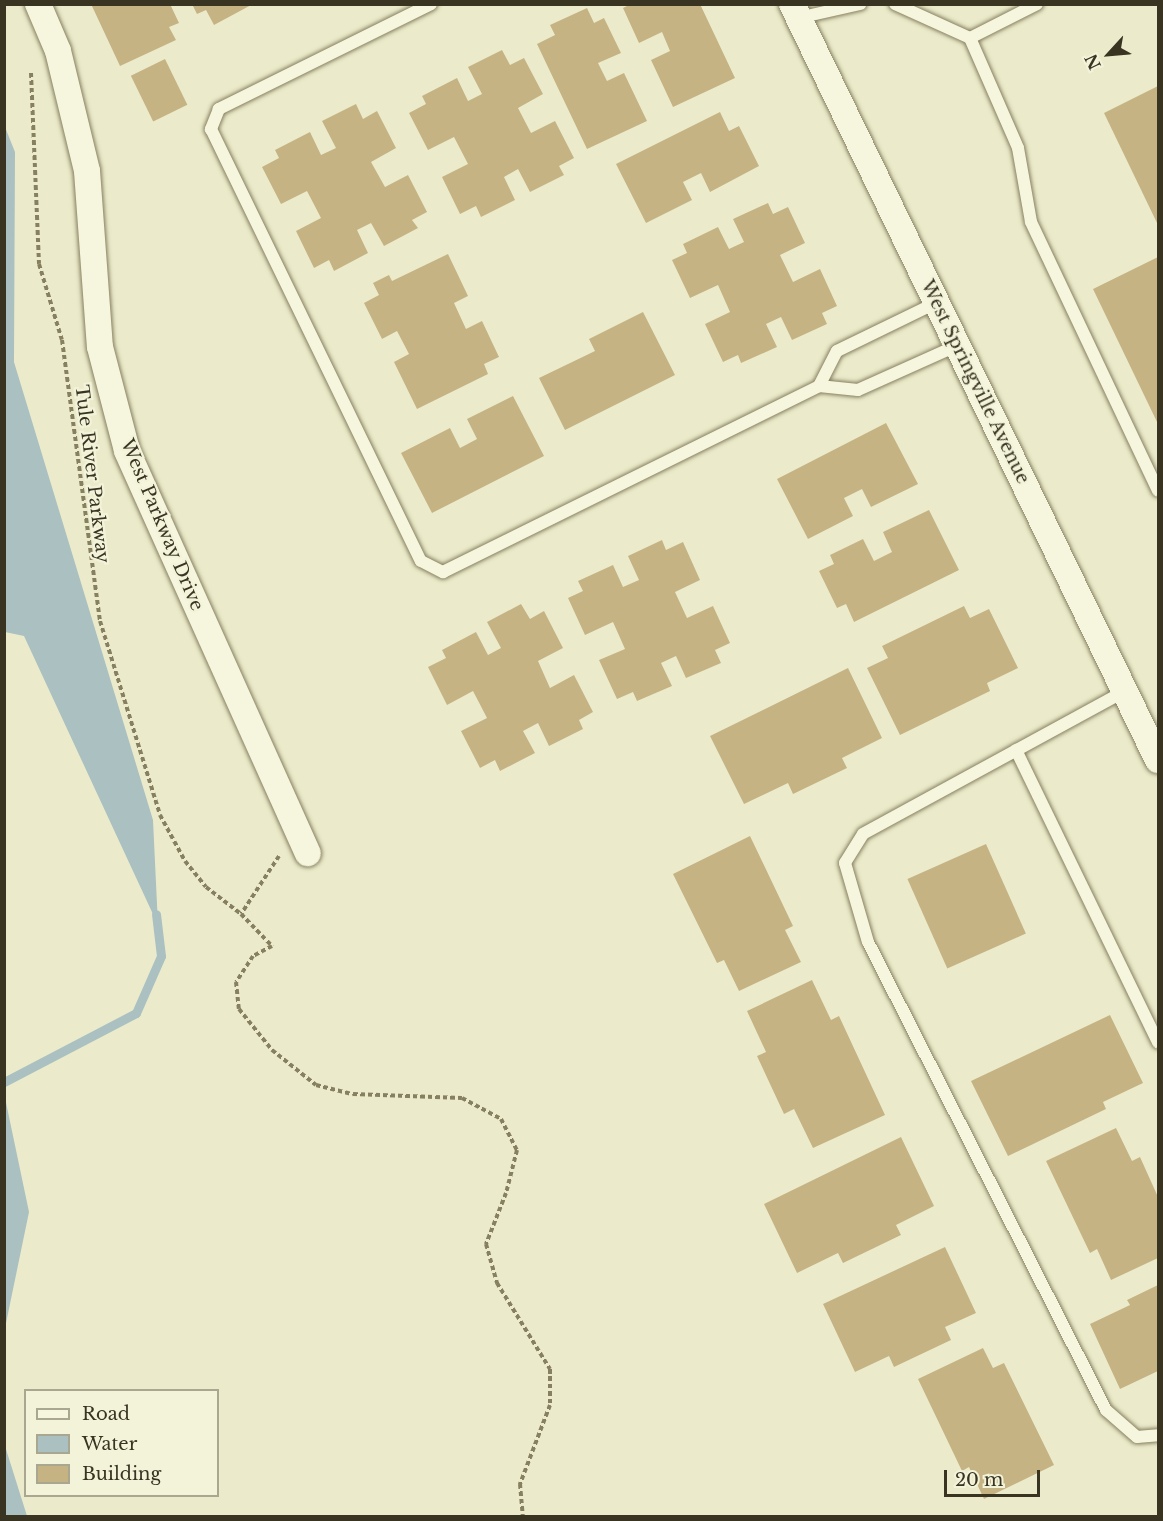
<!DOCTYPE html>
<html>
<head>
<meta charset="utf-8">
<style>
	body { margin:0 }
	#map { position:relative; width:1163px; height:1521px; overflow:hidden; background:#ebebcb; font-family:"Libre Baskerville",serif }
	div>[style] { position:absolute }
	.water>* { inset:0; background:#abc0c0 }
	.stream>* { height:9px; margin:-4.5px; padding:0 4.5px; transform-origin:4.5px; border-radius:4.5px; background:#abc0c0 }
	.building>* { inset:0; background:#c6b384; transform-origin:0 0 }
	.path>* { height:4px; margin-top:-2px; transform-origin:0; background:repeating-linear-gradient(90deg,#878060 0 4.5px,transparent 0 7.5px) }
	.roads { filter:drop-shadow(0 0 2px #878060) drop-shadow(0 0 2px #878060) }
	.service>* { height:12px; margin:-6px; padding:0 6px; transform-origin:6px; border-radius:6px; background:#f6f6de }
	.minor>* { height:26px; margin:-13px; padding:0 13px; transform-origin:13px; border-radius:13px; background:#f6f6de }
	span { translate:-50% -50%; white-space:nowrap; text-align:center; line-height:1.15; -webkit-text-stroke:4.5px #f3f3da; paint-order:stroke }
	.street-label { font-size:18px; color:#393422 }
	.frame { position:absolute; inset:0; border:6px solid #393422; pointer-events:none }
	.legend { position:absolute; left:24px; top:1389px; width:195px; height:108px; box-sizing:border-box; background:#f3f3da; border:2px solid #a9a790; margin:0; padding:8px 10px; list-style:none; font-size:18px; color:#393422 }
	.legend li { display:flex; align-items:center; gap:12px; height:30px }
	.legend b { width:30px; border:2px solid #a9a790 }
	.north { position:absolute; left:1079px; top:24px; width:60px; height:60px; -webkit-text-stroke:4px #f3f3da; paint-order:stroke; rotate:244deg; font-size:16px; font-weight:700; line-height:24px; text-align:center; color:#393422 }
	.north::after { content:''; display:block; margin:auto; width:21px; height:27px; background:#393422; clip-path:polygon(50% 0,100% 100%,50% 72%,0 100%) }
	.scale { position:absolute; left:944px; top:1470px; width:96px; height:27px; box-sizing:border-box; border:3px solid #393422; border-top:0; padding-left:8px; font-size:18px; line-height:21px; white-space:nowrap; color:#393422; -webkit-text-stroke:4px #f3f3da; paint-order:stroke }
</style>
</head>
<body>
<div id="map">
	<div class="water">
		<div style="clip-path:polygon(5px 127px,15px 152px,14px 362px,153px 820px,158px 925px,24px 636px,5px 632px)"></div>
		<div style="clip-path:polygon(4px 1093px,29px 1212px,5px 1328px,4px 1328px)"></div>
		<div style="clip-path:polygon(5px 1446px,27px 1516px,5px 1516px)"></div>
	</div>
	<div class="stream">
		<div style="left:4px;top:1082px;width:149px;rotate:-27.6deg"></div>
		<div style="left:136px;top:1013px;width:62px;rotate:-66.3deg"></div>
		<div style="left:161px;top:956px;width:42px;rotate:-96.8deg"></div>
	</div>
	<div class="building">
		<div style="clip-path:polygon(91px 4px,170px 4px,179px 23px,169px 27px,176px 40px,120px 66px)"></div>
		<div style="clip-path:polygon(192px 4px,253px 4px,214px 25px,206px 10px,197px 14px)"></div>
		<div style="clip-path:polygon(631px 4px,700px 4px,735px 78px,673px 107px,651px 60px,670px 51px,662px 32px,639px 43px,623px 8px)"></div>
		<div style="clip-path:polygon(587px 8px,594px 23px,604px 18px,621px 53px,598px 63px,607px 81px,624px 73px,647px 121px,587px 149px,537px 44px,555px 35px,550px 25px)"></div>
		<div style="clip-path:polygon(502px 50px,510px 65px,524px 58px,543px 94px,518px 108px,531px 133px,555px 121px,574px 158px,559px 166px,564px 175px,530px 192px,518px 169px,504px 177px,515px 200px,481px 217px,476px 206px,460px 214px,442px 177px,468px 164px,454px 137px,428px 150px,409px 113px,426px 104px,422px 96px,457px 78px,468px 101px,482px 94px,468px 67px)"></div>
		<div style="left:165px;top:59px;width:51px;height:38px;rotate:64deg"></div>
		<div style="clip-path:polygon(1158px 86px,1158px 225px,1104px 113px)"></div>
		<div style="clip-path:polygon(356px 104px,363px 119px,377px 111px,396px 148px,371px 162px,385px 187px,408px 175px,427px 212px,412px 220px,418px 228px,384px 246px,371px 223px,357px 230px,368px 253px,334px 271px,329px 260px,314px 268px,296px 231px,321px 218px,307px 191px,281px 204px,262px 167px,279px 158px,275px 150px,310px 132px,321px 155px,336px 148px,322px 121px)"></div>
		<div style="clip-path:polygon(720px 112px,729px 131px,739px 126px,759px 166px,710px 192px,701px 173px,683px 182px,692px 200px,646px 223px,616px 164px)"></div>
		<div style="clip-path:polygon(768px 203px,773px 214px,788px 207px,805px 243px,780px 255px,793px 282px,820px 269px,837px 306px,822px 313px,827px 324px,792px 340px,781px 317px,766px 324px,777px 347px,741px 363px,738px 355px,723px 362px,705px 324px,730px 312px,718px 285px,690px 298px,672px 260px,687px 253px,683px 244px,718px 227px,729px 249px,744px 242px,733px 219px)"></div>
		<div style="clip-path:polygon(448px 254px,468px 296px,454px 303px,466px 329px,482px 321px,499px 357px,484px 364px,488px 374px,417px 409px,394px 362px,409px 354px,397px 331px,382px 339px,364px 303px,379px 295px,373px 283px,389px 275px,392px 281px)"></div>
		<div style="clip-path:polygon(1158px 257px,1158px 424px,1093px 289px)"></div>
		<div style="clip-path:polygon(643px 312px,675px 375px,565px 430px,539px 378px,595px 351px,589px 339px)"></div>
		<div style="clip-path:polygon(513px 396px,544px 456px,432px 513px,401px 453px,450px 428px,460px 448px,477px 439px,467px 419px)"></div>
		<div style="clip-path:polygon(886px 423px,918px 484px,871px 507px,862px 489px,844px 498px,853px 516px,808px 539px,777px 479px)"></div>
		<div style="clip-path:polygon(929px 510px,959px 570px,854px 622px,846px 604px,837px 608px,819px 571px,834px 564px,830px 555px,863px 539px,874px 561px,892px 552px,883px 532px)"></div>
		<div style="clip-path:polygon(662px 540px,666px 550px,683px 542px,700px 580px,675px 592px,687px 618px,713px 606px,730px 643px,715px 650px,721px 663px,686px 678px,676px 656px,661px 663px,672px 686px,637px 701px,633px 692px,617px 699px,599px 660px,625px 649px,613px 622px,585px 635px,568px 598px,583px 591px,578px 581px,613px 565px,623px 587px,639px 580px,628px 556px)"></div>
		<div style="clip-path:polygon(521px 604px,530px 619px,544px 611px,563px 648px,538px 661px,550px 688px,574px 675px,593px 712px,579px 720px,583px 729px,549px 746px,538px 723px,523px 731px,535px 753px,500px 771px,495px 760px,480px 768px,461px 731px,487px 718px,473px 691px,447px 705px,428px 667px,446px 658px,442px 650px,476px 632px,488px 655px,501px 648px,487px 622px)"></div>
		<div style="clip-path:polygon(964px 606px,970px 618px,989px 609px,1018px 668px,987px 683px,990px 691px,900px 735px,867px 668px,888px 658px,882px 646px)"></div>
		<div style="clip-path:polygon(848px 668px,882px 738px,842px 758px,847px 768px,793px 794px,788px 783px,744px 804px,710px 736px)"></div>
		<div style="clip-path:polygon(750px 836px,793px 926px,785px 930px,801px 962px,739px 991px,724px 960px,717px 963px,673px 874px)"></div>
		<div style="left:986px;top:844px;width:98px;height:86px;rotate:66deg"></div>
		<div style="clip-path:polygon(812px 980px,831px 1020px,839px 1016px,885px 1115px,813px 1148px,794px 1109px,784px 1114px,757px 1056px,766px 1052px,747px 1011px)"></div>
		<div style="clip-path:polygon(1110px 1015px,1143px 1083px,1103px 1102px,1106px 1109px,1008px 1156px,971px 1081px)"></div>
		<div style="clip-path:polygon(1116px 1128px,1132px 1161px,1140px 1157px,1158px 1197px,1158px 1258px,1111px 1280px,1097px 1249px,1090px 1253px,1046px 1161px)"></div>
		<div style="clip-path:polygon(901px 1137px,934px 1206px,896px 1225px,901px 1235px,843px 1263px,838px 1253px,797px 1273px,764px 1204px)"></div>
		<div style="clip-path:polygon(945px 1247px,976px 1313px,945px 1327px,951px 1340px,894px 1367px,889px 1356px,855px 1372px,823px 1304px)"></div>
		<div style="clip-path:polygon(1158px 1285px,1158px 1371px,1120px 1389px,1090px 1324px,1130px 1305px,1127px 1300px)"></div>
		<div style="clip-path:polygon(983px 1348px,993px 1368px,1004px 1363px,1054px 1465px,984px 1499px,969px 1467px,962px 1471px,918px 1379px)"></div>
	</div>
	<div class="path">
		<div style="left:31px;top:73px;width:191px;rotate:87.6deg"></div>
		<div style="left:39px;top:264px;width:79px;rotate:73.2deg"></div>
		<div style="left:62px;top:340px;width:284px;rotate:82.3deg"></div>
		<div style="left:100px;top:621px;width:203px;rotate:72.8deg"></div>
		<div style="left:160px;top:815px;width:52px;rotate:61.5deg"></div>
		<div style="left:185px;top:861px;width:33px;rotate:51deg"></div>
		<div style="left:206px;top:887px;width:44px;rotate:37.6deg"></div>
		<div style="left:279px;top:856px;width:69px;rotate:123.2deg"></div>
		<div style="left:241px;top:914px;width:45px;rotate:45.9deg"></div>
		<div style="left:272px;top:946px;width:21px;rotate:152deg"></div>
		<div style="left:253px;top:956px;width:31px;rotate:123deg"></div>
		<div style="left:236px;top:982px;width:27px;rotate:84deg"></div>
		<div style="left:239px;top:1009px;width:53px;rotate:51.2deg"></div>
		<div style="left:272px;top:1050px;width:56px;rotate:38.5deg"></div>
		<div style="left:316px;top:1085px;width:38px;rotate:14deg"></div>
		<div style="left:353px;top:1094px;width:109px;rotate:2.1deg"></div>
		<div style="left:462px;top:1098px;width:44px;rotate:28.3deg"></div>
		<div style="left:501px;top:1119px;width:35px;rotate:63deg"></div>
		<div style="left:517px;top:1150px;width:44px;rotate:104.3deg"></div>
		<div style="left:506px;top:1193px;width:55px;rotate:111.4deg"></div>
		<div style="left:486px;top:1244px;width:41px;rotate:74.2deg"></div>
		<div style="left:497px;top:1283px;width:101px;rotate:58.4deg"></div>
		<div style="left:550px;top:1369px;width:36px;rotate:90deg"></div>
		<div style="left:550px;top:1405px;width:85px;rotate:110.8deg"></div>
		<div style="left:520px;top:1484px;width:32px;rotate:85deg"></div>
	</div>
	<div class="roads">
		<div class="service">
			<div style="left:431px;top:4px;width:237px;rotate:153.7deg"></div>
			<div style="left:219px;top:109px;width:22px;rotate:112deg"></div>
			<div style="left:211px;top:129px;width:480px;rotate:64.1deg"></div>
			<div style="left:421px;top:561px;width:25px;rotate:27deg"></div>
			<div style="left:443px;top:572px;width:419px;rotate:-26.3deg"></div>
			<div style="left:819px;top:386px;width:39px;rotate:6deg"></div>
			<div style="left:858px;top:390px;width:110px;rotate:-24.2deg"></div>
			<div style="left:895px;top:4px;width:82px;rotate:24.4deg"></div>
			<div style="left:970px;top:38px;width:75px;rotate:-26.9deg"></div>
			<div style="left:798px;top:18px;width:64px;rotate:-12.7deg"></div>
			<div style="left:970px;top:38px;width:120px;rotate:66.4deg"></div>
			<div style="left:1018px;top:148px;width:75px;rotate:80deg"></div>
			<div style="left:1031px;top:222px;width:297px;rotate:64.7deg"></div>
			<div style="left:819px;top:386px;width:39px;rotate:-63deg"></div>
			<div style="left:837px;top:351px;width:110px;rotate:-25.9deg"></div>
			<div style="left:1125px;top:691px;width:298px;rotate:151.4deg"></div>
			<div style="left:863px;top:834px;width:34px;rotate:122deg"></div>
			<div style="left:845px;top:863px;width:82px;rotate:73.8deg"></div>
			<div style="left:868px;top:942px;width:525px;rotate:63.04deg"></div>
			<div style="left:1106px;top:1410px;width:41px;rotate:41.1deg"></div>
			<div style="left:1137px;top:1437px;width:21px;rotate:-5deg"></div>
			<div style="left:1016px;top:750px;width:325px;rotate:64.1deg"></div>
		</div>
		<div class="minor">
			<div style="left:38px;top:4px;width:51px;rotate:66.9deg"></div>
			<div style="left:58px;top:51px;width:123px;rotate:76.4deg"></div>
			<div style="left:87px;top:171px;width:176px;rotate:85.8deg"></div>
			<div style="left:100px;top:347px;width:107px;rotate:75.4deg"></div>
			<div style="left:127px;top:451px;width:441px;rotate:65.8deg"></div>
			<div style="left:792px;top:4px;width:840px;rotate:64.17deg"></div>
		</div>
	</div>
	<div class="street-label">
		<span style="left:975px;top:382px;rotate:64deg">West Springville Avenue</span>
		<span style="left:92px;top:474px;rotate:83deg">Tule River Parkway</span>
		<span style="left:162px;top:525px;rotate:67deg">West Parkway Drive</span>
	</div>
	<div class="frame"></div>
	<ul class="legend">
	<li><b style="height:8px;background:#f6f6de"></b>Road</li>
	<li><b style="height:16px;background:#abc0c0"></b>Water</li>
	<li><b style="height:16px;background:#c6b384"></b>Building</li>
	</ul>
	<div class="north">N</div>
	<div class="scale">20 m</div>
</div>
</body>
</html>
